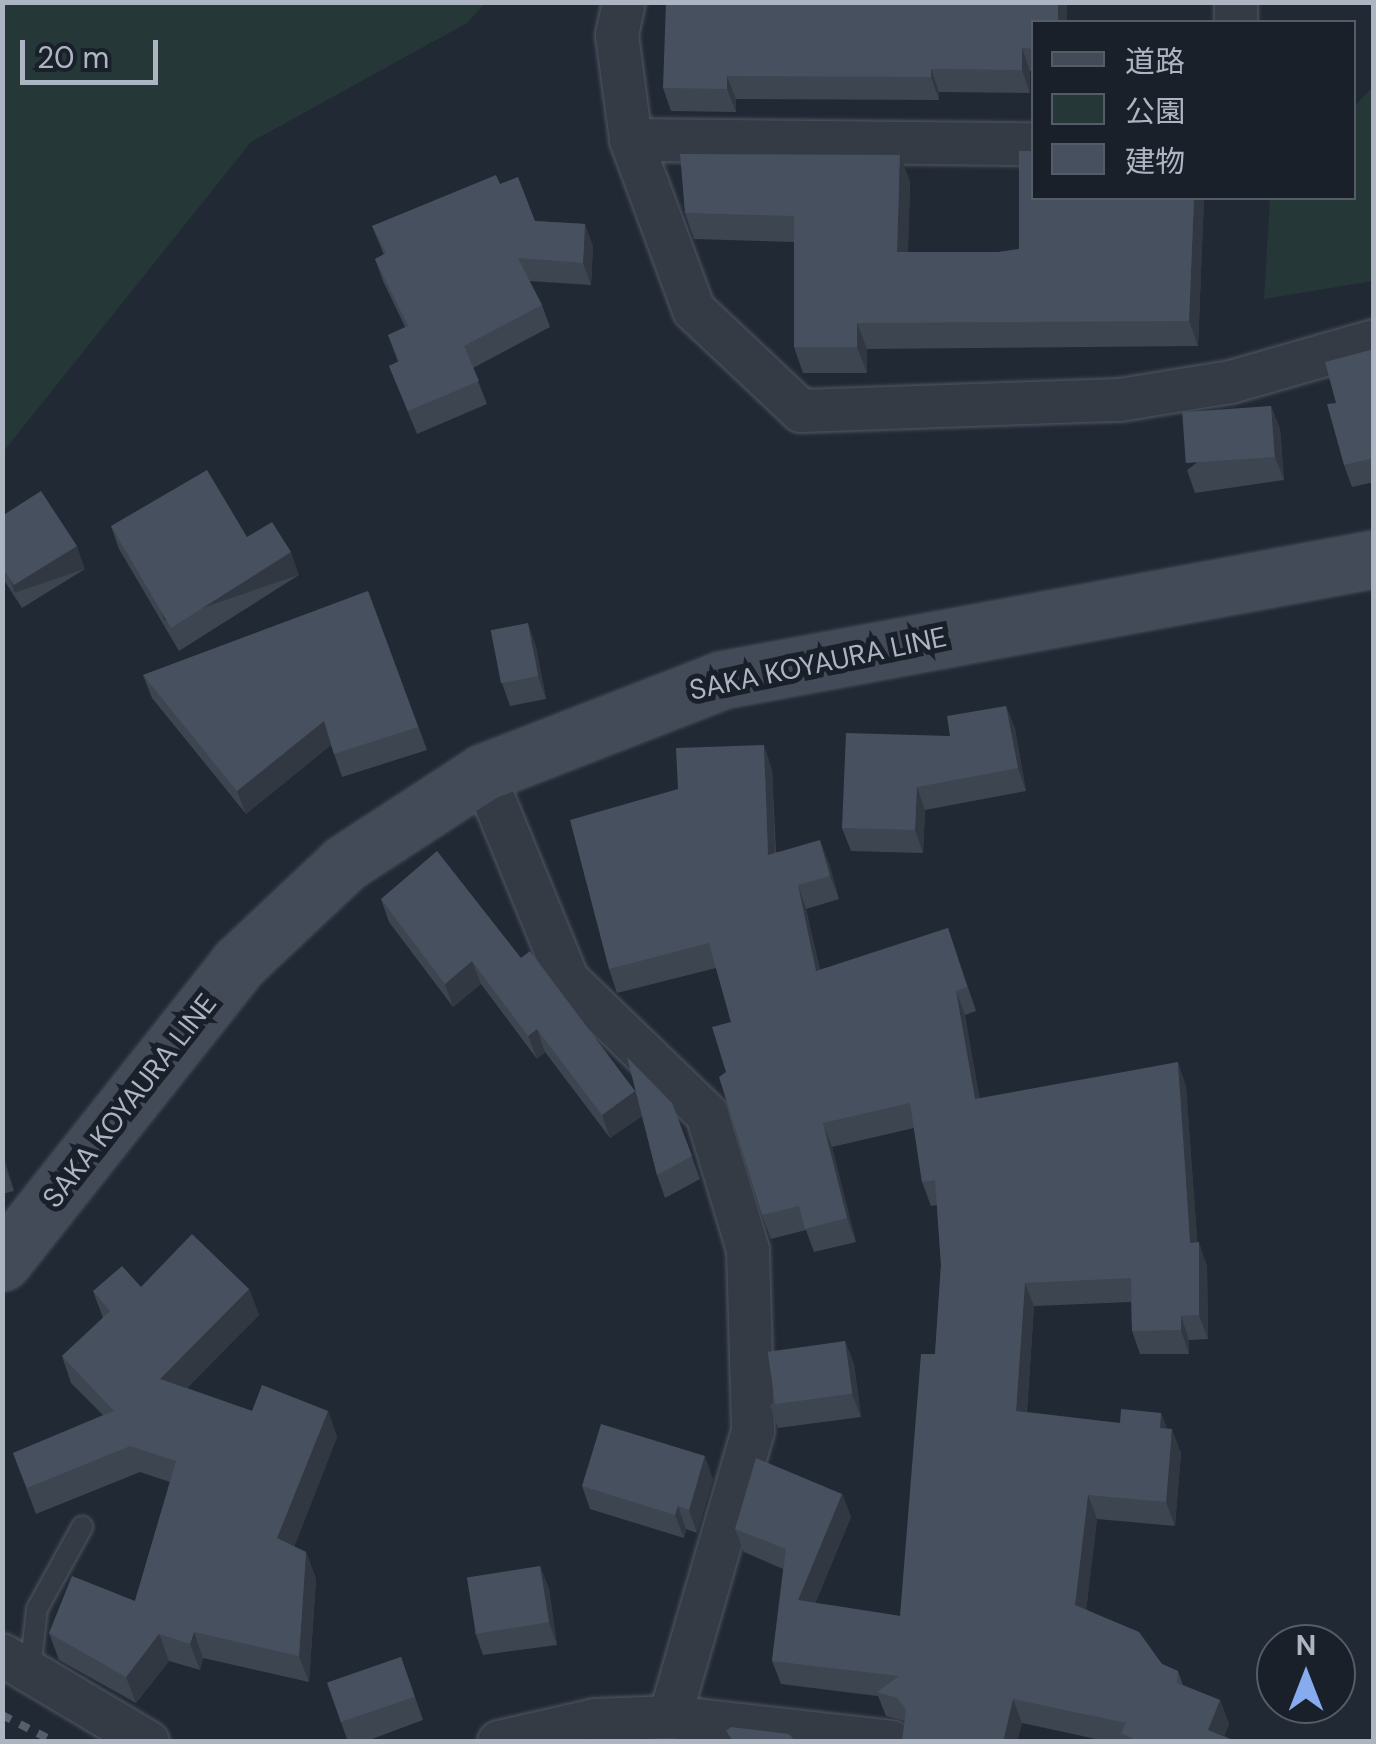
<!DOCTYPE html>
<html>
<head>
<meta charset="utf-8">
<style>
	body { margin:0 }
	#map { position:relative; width:1376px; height:1744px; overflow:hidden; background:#212935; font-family:"DM Sans","Noto Sans JP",sans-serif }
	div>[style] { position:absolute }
	.green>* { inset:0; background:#263738 }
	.roads { filter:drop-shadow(0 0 2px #525863) drop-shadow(0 0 2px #525863) }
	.lane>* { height:20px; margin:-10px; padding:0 10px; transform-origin:10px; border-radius:10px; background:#343b45 }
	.street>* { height:42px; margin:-21px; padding:0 21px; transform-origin:21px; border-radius:21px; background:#343b45 }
	.secondary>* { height:55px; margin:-27.5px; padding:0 27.5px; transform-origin:27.5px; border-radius:27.5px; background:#434a58 }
	.rail>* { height:8px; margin-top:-4px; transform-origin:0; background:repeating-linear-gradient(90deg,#565f6c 0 10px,transparent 0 20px) }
	.wall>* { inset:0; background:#3d4551 }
	.shaded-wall>* { inset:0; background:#323842; transform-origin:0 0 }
	.building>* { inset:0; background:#47505e; transform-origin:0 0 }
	span { translate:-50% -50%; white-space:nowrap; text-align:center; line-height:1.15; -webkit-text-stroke:10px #1a202a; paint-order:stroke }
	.street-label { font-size:28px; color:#aeb5c2 }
	.frame { position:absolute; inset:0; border:5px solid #aeb5c2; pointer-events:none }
	.legend { position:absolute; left:1031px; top:20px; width:325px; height:180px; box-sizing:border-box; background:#1a202a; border:2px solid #555c67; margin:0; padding:12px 18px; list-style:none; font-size:30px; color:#aeb5c2 }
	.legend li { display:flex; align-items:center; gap:20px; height:50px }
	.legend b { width:50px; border:2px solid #555c67 }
	.north { position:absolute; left:1256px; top:1624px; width:100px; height:100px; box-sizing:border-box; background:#1a202a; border:2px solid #555c67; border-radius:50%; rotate:0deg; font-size:28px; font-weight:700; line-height:40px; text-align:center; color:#aeb5c2 }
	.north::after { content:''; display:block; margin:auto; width:35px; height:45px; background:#86acef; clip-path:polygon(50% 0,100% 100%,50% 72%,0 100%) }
	.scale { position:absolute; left:20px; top:40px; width:138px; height:45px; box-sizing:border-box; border:5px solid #aeb5c2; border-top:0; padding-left:12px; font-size:30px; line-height:35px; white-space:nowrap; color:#aeb5c2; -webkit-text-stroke:8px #1a202a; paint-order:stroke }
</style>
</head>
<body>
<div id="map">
	<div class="green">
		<div style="clip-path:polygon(3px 2px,485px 2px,485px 3px,467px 23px,251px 142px,3px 452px)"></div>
		<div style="clip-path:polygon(1373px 86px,1373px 281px,1264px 299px,1270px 198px,1354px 198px,1354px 107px)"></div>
	</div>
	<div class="roads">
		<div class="lane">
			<div style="left:30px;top:1671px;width:62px;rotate:-83.6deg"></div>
			<div style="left:37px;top:1609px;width:94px;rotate:-61.2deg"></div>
		</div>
		<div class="street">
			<div style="left:624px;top:2px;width:34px;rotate:102deg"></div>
			<div style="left:617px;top:35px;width:106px;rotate:82.4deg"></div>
			<div style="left:631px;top:140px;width:181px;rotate:69.7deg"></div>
			<div style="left:694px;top:310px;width:147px;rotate:43.3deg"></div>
			<div style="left:801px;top:411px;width:319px;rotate:-2deg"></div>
			<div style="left:1120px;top:400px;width:112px;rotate:-9.2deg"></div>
			<div style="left:1231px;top:382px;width:149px;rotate:-16deg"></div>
			<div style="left:1236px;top:22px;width:20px;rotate:-90deg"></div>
			<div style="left:631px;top:140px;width:403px;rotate:0.6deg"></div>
			<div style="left:483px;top:773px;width:224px;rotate:67.7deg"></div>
			<div style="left:568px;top:980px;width:193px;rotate:44deg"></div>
			<div style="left:707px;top:1114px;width:142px;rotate:73.2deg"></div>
			<div style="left:748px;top:1250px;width:181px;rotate:88.4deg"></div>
			<div style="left:753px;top:1431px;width:298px;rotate:106.2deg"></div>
			<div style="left:2px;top:1655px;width:170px;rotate:30.8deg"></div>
			<div style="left:499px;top:1742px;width:98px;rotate:-12.9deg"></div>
			<div style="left:595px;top:1720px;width:75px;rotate:-2.3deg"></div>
			<div style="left:670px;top:1717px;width:223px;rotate:6.4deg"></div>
		</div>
		<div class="secondary">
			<div style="left:2px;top:1262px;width:382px;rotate:-51.6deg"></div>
			<div style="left:239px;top:963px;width:146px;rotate:-43.3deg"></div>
			<div style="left:345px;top:863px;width:165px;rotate:-33.1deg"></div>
			<div style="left:483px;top:773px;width:256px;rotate:-21.3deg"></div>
			<div style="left:721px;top:680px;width:664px;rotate:-10.5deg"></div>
		</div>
	</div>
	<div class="rail">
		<div style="left:2px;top:1715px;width:59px;rotate:27deg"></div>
	</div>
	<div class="wall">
		<div style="clip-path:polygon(1067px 2px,1067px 22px,1034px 22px,1034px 72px,1030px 71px,1030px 93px,939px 92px,939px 100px,736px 99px,736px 112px,671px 111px,663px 88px)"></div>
		<div style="clip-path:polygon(910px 181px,908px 252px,999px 252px,1019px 249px,1204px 198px,1198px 346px,867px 349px,867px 373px,803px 373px,794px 347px,794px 242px,694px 239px,685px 213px)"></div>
		<div style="clip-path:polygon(500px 184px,535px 221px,585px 224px,593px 247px,591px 285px,529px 281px,542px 305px,550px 327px,473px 368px,487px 404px,417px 434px,389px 366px,398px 362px,388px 335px,405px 327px,383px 281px,375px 259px,384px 255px,372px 226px)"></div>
		<div style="clip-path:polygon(1374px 349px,1374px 482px,1352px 487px,1344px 465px)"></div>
		<div style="clip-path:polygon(1271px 406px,1280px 429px,1284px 480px,1195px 493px,1187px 470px)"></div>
		<div style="clip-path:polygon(2px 516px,85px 569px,22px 608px,2px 577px)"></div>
		<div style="clip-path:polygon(111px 526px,247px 537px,299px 575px,179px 651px,119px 549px)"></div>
		<div style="clip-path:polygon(368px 591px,427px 750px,342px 777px,331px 745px,246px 814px,152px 698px,143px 675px)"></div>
		<div style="clip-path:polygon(536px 646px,546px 699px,510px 706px,502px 683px)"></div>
		<div style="clip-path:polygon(1006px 706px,1015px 729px,1026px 791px,925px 810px,923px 853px,851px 851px,842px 828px,950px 736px)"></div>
		<div style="clip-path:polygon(772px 769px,776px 852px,829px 863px,839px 899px,806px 909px,820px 970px,948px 928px,976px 1011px,965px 1015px,979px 1098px,1186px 1086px,1197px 1242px,1207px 1266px,1208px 1339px,1189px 1340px,1189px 1354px,1140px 1354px,1132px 1331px,1131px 1302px,1034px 1306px,1027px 1412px,1120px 1423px,1161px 1413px,1167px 1429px,1181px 1453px,1175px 1526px,1097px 1519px,1086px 1609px,1162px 1664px,1178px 1671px,1183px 1685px,1220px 1700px,1229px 1724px,1224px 1736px,1237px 1742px,1110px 1742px,1022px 1723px,1017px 1742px,902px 1742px,905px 1721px,886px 1716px,878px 1696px,781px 1684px,772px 1661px,783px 1569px,744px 1552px,735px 1529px,842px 1494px,851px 1517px,815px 1603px,900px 1616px,935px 1354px,941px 1265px,937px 1205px,931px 1206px,922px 1182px,914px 1128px,832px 1147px,856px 1242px,814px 1252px,806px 1230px,771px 1239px,762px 1215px,726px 1072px,731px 1022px,716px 968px,617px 993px,609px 969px)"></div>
		<div style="clip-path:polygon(381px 899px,521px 958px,635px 1091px,672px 1103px,700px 1179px,665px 1198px,657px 1175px,642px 1116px,610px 1138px,545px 1052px,537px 1059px,481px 984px,453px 1007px,389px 922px)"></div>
		<div style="clip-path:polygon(2px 1151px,14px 1191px,2px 1194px)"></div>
		<div style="clip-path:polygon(141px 1287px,249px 1289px,259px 1315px,187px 1388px,252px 1411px,328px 1411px,337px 1437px,294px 1547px,306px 1552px,316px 1579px,309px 1682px,203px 1658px,200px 1670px,169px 1661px,136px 1703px,59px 1660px,49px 1633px,135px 1601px,170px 1482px,140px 1472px,36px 1514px,13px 1453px,103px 1415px,71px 1383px,62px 1356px,103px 1318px,93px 1291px)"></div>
		<div style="clip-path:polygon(845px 1341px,854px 1364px,861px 1417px,778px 1428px,770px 1405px)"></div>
		<div style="clip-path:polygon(713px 1479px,697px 1533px,686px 1529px,684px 1538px,590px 1509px,582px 1486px)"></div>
		<div style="clip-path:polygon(540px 1566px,549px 1589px,557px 1645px,483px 1655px,475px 1632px)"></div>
		<div style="clip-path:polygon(401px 1657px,423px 1720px,364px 1742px,348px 1742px,327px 1683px)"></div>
	</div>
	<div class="shaded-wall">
		<div style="left:1058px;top:2px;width:9px;height:20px"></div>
		<div style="clip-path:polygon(1022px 48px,1030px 71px,1030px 93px,1022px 70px)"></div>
		<div style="clip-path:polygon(931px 69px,939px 92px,939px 100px,931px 77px)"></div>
		<div style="clip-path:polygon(727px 76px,736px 99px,736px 112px,727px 89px)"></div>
		<div style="clip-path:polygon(900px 155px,910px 181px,907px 278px,897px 252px)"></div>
		<div style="clip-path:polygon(1194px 198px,1204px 198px,1198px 346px,1189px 321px)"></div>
		<div style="clip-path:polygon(585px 224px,593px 247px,591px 285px,583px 263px)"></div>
		<div style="clip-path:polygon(857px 323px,867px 349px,867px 373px,857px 347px)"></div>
		<div style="clip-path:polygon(1271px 406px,1280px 429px,1284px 480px,1275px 457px)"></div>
		<div style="left:77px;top:546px;width:24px;height:74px;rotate:71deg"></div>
		<div style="left:291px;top:552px;width:24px;height:142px;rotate:71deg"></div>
		<div style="clip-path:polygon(528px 623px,536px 646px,546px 699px,538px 676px)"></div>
		<div style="clip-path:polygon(1006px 706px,1015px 729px,1026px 791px,1018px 768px)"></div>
		<div style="clip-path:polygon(324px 721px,332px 744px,246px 814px,237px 791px)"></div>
		<div style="clip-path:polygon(764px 745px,772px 769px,776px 878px,768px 855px)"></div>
		<div style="clip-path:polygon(917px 787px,925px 810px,923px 853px,915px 830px)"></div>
		<div style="clip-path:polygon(820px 840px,829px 863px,839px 899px,830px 876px)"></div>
		<div style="clip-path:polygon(798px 885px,806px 909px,825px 995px,816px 971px)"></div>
		<div style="clip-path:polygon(472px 961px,481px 984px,453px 1007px,445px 984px)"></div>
		<div style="clip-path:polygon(956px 991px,965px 1015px,984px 1122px,975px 1099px)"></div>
		<div style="clip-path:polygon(537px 1029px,545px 1052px,537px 1059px,528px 1036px)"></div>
		<div style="clip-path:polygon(1178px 1062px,1186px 1086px,1199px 1262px,1199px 1242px,1207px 1266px,1208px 1339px,1199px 1315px,1190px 1243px)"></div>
		<div style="clip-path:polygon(635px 1091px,644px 1114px,610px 1138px,602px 1115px)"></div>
		<div style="clip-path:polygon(823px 1123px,832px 1147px,856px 1242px,847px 1218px)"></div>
		<div style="clip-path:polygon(2px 1151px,14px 1191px,2px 1158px)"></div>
		<div style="clip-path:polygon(1025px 1283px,1034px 1306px,1025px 1435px,1016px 1411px)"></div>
		<div style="clip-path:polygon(249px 1289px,259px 1315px,170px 1405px,160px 1379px)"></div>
		<div style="clip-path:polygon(1181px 1316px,1189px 1340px,1189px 1354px,1181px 1330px)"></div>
		<div style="clip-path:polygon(845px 1341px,854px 1364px,861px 1417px,852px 1394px)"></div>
		<div style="clip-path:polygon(328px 1411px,337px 1437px,287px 1565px,277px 1538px)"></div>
		<div style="clip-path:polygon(1161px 1413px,1170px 1437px,1160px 1428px)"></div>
		<div style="clip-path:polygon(1172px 1429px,1181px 1453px,1175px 1526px,1166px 1502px)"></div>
		<div style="clip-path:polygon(705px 1456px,713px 1479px,697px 1533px,689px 1510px)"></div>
		<div style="clip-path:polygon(842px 1494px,851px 1517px,807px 1624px,798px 1600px)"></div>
		<div style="clip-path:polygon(1088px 1495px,1097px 1519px,1084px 1629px,1075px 1605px)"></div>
		<div style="clip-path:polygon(678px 1506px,686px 1529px,684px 1538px,675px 1515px)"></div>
		<div style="clip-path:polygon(306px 1552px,316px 1579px,309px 1682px,299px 1656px)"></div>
		<div style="clip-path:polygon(540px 1566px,549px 1589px,557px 1645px,549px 1622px)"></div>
		<div style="clip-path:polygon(194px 1632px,203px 1658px,200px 1670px,190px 1644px)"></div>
		<div style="clip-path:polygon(159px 1634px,169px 1661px,136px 1703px,126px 1677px)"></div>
		<div style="clip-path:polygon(1013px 1699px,1022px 1723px,1017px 1742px,1003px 1742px)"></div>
		<div style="clip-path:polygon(1220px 1700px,1229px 1724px,1222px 1742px,1208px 1730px)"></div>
	</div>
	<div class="building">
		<div style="clip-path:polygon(666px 2px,1058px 2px,1058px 22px,1034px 22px,1034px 49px,1022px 48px,1022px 70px,931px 69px,931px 77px,727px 76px,727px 89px,663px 88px)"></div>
		<div style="clip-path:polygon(1019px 151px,1034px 151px,1034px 198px,1194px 198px,1189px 321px,857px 323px,857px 347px,794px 347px,794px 216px,685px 213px,680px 154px,900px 155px,897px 252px,999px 252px,1019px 249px)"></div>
		<div style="clip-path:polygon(496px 175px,500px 184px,518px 177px,535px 221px,585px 224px,583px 263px,518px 258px,542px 305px,464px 346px,479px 381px,408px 411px,389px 366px,399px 361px,388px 335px,408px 326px,375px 259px,386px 253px,372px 226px)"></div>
		<div style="clip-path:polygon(1374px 349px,1374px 458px,1344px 465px,1327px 404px,1336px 403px,1325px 362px)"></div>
		<div style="left:1271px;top:406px;width:51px;height:89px;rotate:86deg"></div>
		<div style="clip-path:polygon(207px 470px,247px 537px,272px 522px,291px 552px,171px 628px,111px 526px)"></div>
		<div style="clip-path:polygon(41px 491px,77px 546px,14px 585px,2px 567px,2px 516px)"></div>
		<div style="clip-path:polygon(368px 591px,418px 727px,334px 754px,324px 721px,237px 791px,143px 675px)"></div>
		<div style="left:528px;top:623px;width:54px;height:38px;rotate:79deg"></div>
		<div style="clip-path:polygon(1006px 706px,1018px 768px,917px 787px,915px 830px,842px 828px,846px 733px,950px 736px,947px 716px)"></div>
		<div style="clip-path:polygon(764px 745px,768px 855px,820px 840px,830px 876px,798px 885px,816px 971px,948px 928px,967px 987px,956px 991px,975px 1099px,1178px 1062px,1190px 1243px,1199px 1242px,1199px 1315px,1181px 1316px,1181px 1330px,1132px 1331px,1131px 1278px,1025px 1283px,1016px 1411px,1120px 1423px,1121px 1409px,1161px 1413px,1160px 1428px,1172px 1429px,1166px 1502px,1088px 1495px,1075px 1605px,1139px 1632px,1162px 1664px,1178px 1671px,1177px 1683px,1220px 1700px,1208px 1730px,1237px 1742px,1136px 1742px,1136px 1740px,1121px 1733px,1126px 1723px,1013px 1699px,1003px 1742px,902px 1742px,906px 1709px,897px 1698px,877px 1692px,899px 1676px,772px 1661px,786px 1549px,735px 1529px,756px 1458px,842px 1494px,798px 1600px,900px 1616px,921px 1354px,935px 1354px,941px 1265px,935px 1180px,922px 1182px,910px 1103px,823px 1123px,847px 1218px,805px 1229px,799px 1206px,762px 1215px,719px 1077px,726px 1072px,712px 1027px,731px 1022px,709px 943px,609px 969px,570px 820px,678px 789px,676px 748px)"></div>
		<div style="clip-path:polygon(437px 851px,521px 958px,530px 951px,635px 1091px,602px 1115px,537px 1029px,528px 1036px,472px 961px,445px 984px,381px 899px)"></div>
		<div style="clip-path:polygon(627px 1057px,672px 1103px,692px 1156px,657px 1175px)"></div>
		<div style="clip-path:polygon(192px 1234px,249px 1289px,160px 1379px,252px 1411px,262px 1385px,328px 1411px,277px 1538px,306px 1552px,299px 1656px,194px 1632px,190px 1644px,159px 1634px,126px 1677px,49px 1633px,72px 1576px,135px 1601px,176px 1461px,130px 1446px,27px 1488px,13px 1453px,114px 1411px,62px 1356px,110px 1311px,93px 1291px,122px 1266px,141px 1287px)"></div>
		<div style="left:845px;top:1341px;width:53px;height:78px;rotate:82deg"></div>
		<div style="clip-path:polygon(601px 1424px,705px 1456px,689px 1510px,678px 1506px,675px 1515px,582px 1486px)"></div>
		<div style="left:540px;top:1566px;width:57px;height:74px;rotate:81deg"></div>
		<div style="left:401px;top:1657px;width:42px;height:78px;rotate:71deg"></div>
		<div style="clip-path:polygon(731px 1727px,789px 1734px,796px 1742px,734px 1742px,726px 1731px)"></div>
	</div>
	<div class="street-label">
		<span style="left:818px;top:664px;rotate:-12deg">SAKA KOYAURA LINE</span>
		<span style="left:130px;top:1101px;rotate:-52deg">SAKA KOYAURA LINE</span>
	</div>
	<div class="frame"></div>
	<ul class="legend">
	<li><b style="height:12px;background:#434a58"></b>道路</li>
	<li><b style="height:28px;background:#263738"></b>公園</li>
	<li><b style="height:28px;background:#47505e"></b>建物</li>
	</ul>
	<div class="north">N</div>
	<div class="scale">20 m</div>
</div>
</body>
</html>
